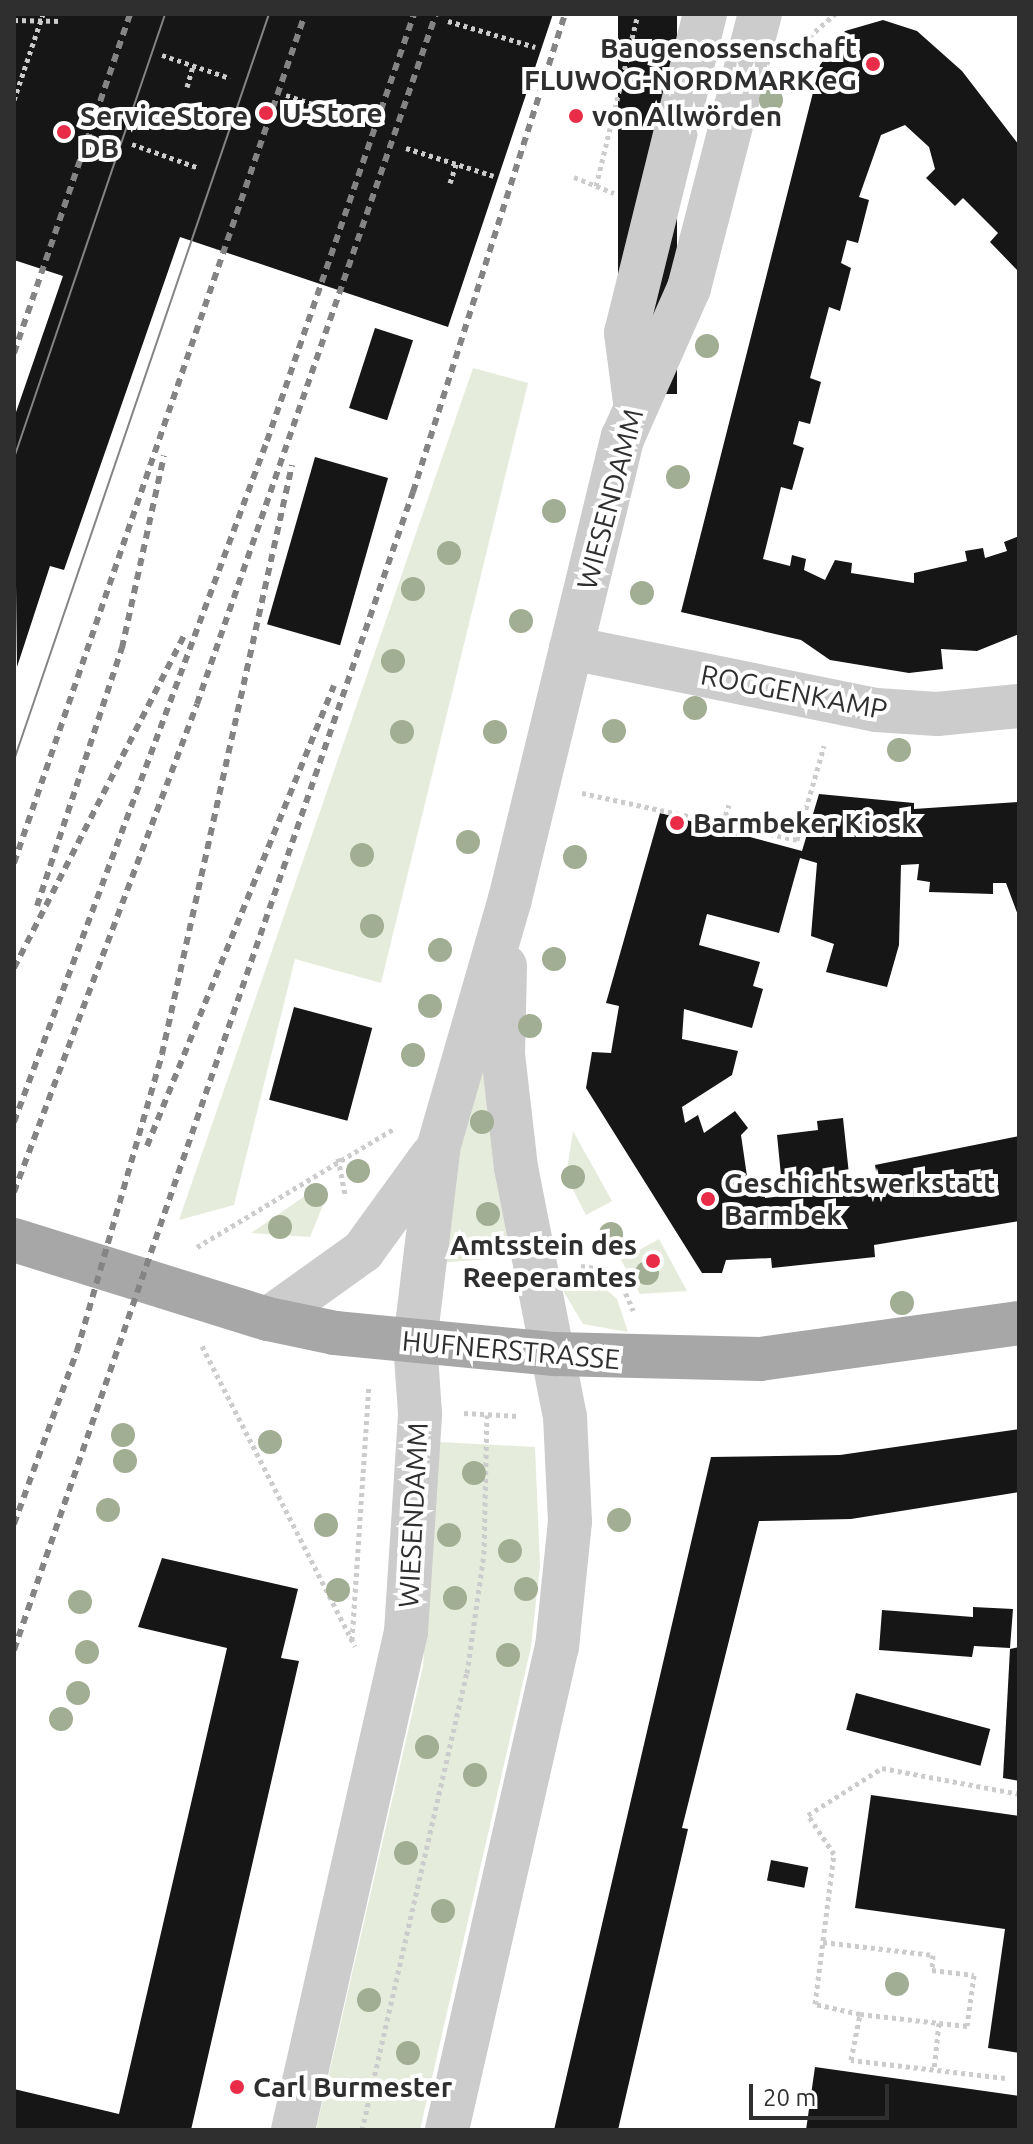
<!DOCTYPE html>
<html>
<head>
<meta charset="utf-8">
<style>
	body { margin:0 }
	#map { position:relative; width:1033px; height:2144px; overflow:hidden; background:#fff; font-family:Ubuntu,sans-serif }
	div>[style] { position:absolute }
	.green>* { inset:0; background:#e6ecdc }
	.building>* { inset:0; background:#161616; transform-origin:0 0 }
	.path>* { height:5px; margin-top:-2.5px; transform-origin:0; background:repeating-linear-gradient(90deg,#ccc 0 4px,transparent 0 8px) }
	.minor>* { height:44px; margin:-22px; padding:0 22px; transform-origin:22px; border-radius:22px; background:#ccc }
	.major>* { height:44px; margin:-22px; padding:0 22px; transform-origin:22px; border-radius:22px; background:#a7a7a7 }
	.tram>* { height:2px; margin:-1px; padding:0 1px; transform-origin:1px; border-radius:1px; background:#848484 }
	.rail>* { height:6px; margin-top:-3px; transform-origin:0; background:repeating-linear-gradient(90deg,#848484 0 8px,transparent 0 14px) }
	.trees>* { width:24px; height:24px; margin:-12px; border-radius:50%; background:#a2ae93 }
	.dots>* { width:22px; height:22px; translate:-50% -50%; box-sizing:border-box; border:4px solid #fff; border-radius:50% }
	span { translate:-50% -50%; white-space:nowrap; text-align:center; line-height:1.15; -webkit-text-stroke:8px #fff; paint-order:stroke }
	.poi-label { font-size:28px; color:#2f2f2f; font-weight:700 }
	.right { translate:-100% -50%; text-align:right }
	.left { translate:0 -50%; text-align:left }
	.street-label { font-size:28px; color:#2f2f2f }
	.frame { position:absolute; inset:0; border:16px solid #2f2f2f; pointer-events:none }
	.scale { position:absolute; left:749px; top:2084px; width:140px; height:36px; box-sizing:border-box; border:4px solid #2f2f2f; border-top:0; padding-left:10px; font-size:24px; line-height:28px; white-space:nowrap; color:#2f2f2f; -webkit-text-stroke:6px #fff; paint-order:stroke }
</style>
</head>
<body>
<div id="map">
	<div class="green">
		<div style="clip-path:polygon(473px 368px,528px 383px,381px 983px,295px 959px,234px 1205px,179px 1220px)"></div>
		<div style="clip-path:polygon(485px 1049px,514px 1257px,437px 1263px,444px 1212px)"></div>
		<div style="clip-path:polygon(573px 1131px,612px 1201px,586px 1215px,566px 1176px)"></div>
		<div style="clip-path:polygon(321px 1185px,328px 1193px,310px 1237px,251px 1233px)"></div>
		<div style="clip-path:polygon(659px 1239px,687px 1291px,640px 1294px,621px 1260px)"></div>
		<div style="clip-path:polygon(585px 1272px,617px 1299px,628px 1332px,583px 1324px,558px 1282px)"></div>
		<div style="clip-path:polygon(439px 1442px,535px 1447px,540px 1565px,531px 1647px,420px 2130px,316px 2130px,423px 1666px)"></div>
	</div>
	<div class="building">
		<div style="clip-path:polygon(14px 14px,553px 14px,448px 327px,180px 237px,64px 570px,50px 566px,17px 667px,14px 418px,63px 276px,14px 260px)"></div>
		<div style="left:618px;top:14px;width:59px;height:380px"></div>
		<div style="clip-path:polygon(883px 20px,917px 31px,962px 71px,1019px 145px,1019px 272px,990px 242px,998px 233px,963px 198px,955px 206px,926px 178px,935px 169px,929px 147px,905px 125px,881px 135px,859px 197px,869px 200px,858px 243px,847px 240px,841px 263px,851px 268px,840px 311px,829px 307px,810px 378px,821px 382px,810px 424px,799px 421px,793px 444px,804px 448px,792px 490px,781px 487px,763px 559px,790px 566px,792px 555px,806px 559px,804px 570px,825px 580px,835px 560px,852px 563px,851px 573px,914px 583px,914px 573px,967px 561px,965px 551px,983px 548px,985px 558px,1007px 551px,1004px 542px,1019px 536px,1019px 634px,977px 651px,941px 649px,943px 669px,909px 673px,830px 660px,801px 640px,681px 612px,820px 65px,845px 31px)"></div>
		<div style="left:375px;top:328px;width:40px;height:84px;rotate:18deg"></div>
		<div style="left:315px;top:457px;width:76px;height:174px;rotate:16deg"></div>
		<div style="clip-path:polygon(819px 794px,914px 803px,914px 809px,1019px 802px,1019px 918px,1006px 883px,993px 883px,993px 894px,929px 892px,930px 882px,917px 880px,919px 864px,901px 865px,899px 945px,887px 987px,826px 972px,834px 944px,811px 936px,817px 863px,800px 858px,779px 933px,707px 914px,699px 945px,760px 962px,753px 986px,763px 989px,752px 1028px,684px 1009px,682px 1039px,738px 1051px,732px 1075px,682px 1107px,685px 1123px,698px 1115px,704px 1133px,735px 1111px,748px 1128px,741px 1135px,749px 1190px,766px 1188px,765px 1198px,783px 1196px,777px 1135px,818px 1130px,817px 1121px,843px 1118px,851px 1193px,879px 1188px,875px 1165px,1019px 1136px,1019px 1221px,874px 1245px,875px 1257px,772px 1268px,771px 1258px,726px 1260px,722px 1273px,702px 1273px,586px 1088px,592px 1052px,611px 1053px,619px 1006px,606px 1003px,660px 813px,802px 851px)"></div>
		<div style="left:294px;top:1007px;width:81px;height:96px;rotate:15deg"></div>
		<div style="clip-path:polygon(1019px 1429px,1019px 1492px,851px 1519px,759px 1521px,682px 1828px,688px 1829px,618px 2130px,554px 2130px,711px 1457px,840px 1455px)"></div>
		<div style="clip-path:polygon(162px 1558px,298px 1589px,281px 1658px,299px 1661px,191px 2130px,14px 2130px,14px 2089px,119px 2114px,227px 1648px,138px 1627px)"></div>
		<div style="clip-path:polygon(973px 1607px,1013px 1609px,1010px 1648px,974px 1646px,972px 1657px,879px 1650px,882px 1610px,973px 1617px)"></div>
		<div style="clip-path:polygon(1019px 1647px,1019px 1781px,1003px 1778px,1010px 1649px)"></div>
		<div style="left:856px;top:1693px;width:139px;height:38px;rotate:15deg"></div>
		<div style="clip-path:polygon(871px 1795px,1019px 1816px,1019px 2053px,988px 2048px,1005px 1929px,855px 1908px)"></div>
		<div style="left:771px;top:1860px;width:38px;height:21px;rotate:11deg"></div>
		<div style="clip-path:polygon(815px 2067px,1019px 2096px,1019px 2130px,806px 2130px)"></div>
	</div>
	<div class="path">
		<div style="left:14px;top:20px;width:48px;rotate:1.2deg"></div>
		<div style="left:448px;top:21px;width:91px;rotate:16.6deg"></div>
		<div style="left:803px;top:42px;width:43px;rotate:-41.2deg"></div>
		<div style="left:162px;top:55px;width:72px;rotate:18.7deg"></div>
		<div style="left:187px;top:87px;width:22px;rotate:-74deg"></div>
		<div style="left:286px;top:95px;width:79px;rotate:18.4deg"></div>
		<div style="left:14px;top:100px;width:91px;rotate:-71.4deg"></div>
		<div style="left:325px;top:123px;width:14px;rotate:-69deg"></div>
		<div style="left:132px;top:144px;width:71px;rotate:19.7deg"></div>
		<div style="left:406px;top:148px;width:92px;rotate:17.7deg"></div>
		<div style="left:574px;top:177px;width:43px;rotate:21.8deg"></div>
		<div style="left:450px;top:183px;width:20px;rotate:-72deg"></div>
		<div style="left:596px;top:186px;width:177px;rotate:-76.3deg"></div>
		<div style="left:582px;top:793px;width:220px;rotate:12.3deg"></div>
		<div style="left:797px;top:840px;width:98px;rotate:-74deg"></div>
		<div style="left:723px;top:823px;width:19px;rotate:-72deg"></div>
		<div style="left:338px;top:1158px;width:37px;rotate:79deg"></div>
		<div style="left:197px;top:1247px;width:229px;rotate:-31deg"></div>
		<div style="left:581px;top:1266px;width:35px;rotate:8deg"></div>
		<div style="left:616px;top:1271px;width:43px;rotate:66.4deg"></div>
		<div style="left:470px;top:1274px;width:22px;rotate:-3deg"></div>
		<div style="left:202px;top:1346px;width:337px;rotate:63deg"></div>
		<div style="left:464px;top:1413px;width:54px;rotate:3.2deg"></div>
		<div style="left:352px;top:1640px;width:254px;rotate:-86.2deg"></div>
		<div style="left:823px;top:1942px;width:111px;rotate:6.7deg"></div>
		<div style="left:933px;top:1955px;width:15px;rotate:94deg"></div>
		<div style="left:932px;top:1970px;width:42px;rotate:6.8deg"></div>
		<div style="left:974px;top:1975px;width:51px;rotate:97.8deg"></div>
		<div style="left:967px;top:2026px;width:28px;rotate:-174deg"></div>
		<div style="left:860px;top:2014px;width:80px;rotate:6.5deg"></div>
		<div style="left:939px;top:2023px;width:47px;rotate:96.1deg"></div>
		<div style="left:1005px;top:2078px;width:155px;rotate:-173.3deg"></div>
		<div style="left:851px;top:2060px;width:47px;rotate:-78.9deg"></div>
		<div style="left:860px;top:2014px;width:46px;rotate:-167.5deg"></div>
		<div style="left:815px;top:2004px;width:151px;rotate:-82.8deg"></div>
		<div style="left:834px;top:1854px;width:47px;rotate:-123.7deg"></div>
		<div style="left:808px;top:1815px;width:88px;rotate:-32.4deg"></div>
		<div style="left:882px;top:1768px;width:139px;rotate:10.7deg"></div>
		<div style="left:362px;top:2130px;width:469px;rotate:-77.1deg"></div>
		<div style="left:467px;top:1673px;width:120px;rotate:-81.9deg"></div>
		<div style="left:484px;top:1554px;width:139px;rotate:-88.8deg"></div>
	</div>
	<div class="minor">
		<div style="left:635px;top:402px;width:70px;rotate:-97.4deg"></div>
		<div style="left:626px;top:333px;width:329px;rotate:-76.1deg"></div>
		<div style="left:571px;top:648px;width:311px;rotate:11.5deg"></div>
		<div style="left:876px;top:710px;width:61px;rotate:3.8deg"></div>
		<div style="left:937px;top:714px;width:82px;rotate:-5.6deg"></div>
		<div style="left:268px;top:1319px;width:117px;rotate:-35.6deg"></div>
		<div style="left:363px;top:1251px;width:116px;rotate:-54.1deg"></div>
		<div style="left:293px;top:2130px;width:511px;rotate:-77.22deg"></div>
		<div style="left:406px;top:1632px;width:219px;rotate:-86.3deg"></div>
		<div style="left:420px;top:1413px;width:71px;rotate:-94deg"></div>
		<div style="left:415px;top:1342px;width:198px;rotate:-83.1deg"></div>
		<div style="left:439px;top:1145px;width:256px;rotate:-73.9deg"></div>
		<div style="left:510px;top:899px;width:476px;rotate:-76.3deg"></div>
		<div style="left:623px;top:437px;width:163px;rotate:-66.1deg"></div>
		<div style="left:689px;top:288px;width:283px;rotate:-75.5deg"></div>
		<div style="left:447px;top:2130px;width:495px;rotate:-77.2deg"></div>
		<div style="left:557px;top:1647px;width:126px;rotate:-84.1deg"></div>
		<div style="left:570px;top:1522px;width:105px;rotate:-92.7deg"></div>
		<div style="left:565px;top:1417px;width:254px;rotate:-101.1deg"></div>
		<div style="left:516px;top:1168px;width:115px;rotate:-96.5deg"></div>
		<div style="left:503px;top:1054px;width:88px;rotate:-88.7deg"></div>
	</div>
	<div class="major">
		<div style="left:14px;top:1240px;width:266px;rotate:17.3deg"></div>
		<div style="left:268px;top:1319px;width:68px;rotate:11.8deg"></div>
		<div style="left:335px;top:1333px;width:221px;rotate:5.5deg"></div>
		<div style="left:555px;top:1354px;width:205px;rotate:1.4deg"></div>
		<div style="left:760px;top:1359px;width:261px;rotate:-7.9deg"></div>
	</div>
	<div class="tram">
		<div style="left:14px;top:458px;width:469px;rotate:-71.2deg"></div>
		<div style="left:14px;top:760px;width:788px;rotate:-71.13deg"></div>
	</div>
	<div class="rail">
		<div style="left:14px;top:353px;width:358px;rotate:-71.1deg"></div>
		<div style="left:14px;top:863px;width:897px;rotate:-71.08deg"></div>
		<div style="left:37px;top:906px;width:272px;rotate:-71.8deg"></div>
		<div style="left:122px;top:648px;width:197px;rotate:-77.7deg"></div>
		<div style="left:14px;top:968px;width:375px;rotate:-62.9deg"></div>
		<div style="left:14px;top:1122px;width:726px;rotate:-69.62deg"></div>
		<div style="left:267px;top:441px;width:452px;rotate:-71deg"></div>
		<div style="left:147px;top:1146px;width:497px;rotate:-67.9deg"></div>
		<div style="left:14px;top:1192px;width:521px;rotate:-69.44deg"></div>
		<div style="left:197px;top:704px;width:730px;rotate:-70.9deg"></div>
		<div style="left:14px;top:1524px;width:184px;rotate:-70deg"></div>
		<div style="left:77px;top:1351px;width:309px;rotate:-74deg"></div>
		<div style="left:162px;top:1054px;width:603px;rotate:-77.55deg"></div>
		<div style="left:14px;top:1650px;width:1225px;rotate:-70.99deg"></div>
		<div style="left:413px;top:492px;width:502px;rotate:-72.36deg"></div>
	</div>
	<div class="trees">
		<div style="left:771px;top:100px"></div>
		<div style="left:707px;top:346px"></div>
		<div style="left:678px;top:477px"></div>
		<div style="left:554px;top:511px"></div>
		<div style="left:449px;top:553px"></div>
		<div style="left:413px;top:589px"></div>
		<div style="left:642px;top:593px"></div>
		<div style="left:521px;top:621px"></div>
		<div style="left:393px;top:661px"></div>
		<div style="left:695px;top:708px"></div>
		<div style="left:614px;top:731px"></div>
		<div style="left:402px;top:732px"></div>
		<div style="left:495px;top:732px"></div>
		<div style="left:899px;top:750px"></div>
		<div style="left:468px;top:842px"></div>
		<div style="left:362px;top:855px"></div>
		<div style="left:575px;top:857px"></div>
		<div style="left:372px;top:926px"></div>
		<div style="left:440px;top:950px"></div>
		<div style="left:554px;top:959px"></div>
		<div style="left:430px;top:1006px"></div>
		<div style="left:530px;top:1026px"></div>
		<div style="left:413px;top:1055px"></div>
		<div style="left:482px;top:1122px"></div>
		<div style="left:358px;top:1171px"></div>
		<div style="left:573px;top:1177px"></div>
		<div style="left:316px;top:1195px"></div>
		<div style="left:488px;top:1214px"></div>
		<div style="left:280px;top:1227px"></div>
		<div style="left:611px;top:1234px"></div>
		<div style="left:647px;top:1273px"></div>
		<div style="left:902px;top:1303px"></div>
		<div style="left:123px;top:1435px"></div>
		<div style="left:270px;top:1442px"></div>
		<div style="left:125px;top:1461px"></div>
		<div style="left:474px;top:1473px"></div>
		<div style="left:108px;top:1510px"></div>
		<div style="left:619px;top:1520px"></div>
		<div style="left:326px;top:1525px"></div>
		<div style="left:449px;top:1535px"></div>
		<div style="left:510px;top:1551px"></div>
		<div style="left:526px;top:1589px"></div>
		<div style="left:338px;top:1590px"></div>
		<div style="left:455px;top:1598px"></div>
		<div style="left:80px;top:1602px"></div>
		<div style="left:87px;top:1652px"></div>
		<div style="left:508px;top:1655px"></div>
		<div style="left:78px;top:1693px"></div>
		<div style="left:61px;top:1719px"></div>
		<div style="left:427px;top:1747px"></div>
		<div style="left:475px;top:1775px"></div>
		<div style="left:406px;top:1853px"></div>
		<div style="left:443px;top:1911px"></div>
		<div style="left:897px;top:1984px"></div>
		<div style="left:369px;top:2000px"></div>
		<div style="left:408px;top:2053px"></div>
	</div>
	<div class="dots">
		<div style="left:873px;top:64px;background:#e92d49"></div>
		<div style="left:266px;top:113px;background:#e92d49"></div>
		<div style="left:576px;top:116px;background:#e92d49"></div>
		<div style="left:64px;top:132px;background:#e92d49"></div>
		<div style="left:677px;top:823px;background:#e92d49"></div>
		<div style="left:708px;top:1199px;background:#e92d49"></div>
		<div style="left:653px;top:1261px;background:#e92d49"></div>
		<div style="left:237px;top:2087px;background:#e92d49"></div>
	</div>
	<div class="poi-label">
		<span class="right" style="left:857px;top:64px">Baugenossenschaft<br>FLUWOG-NORDMARK eG</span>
		<span class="left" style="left:282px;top:113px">U-Store</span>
		<span class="left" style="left:80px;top:132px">ServiceStore<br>DB</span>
		<span class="left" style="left:592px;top:116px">von Allwörden</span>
		<span class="left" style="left:693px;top:823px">Barmbeker Kiosk</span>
		<span class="left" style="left:724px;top:1199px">Geschichtswerkstatt<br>Barmbek</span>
		<span class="right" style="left:637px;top:1261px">Amtsstein des<br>Reeperamtes</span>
		<span class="left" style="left:253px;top:2087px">Carl Burmester</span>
	</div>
	<div class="street-label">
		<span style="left:610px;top:499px;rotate:-75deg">WIESENDAMM</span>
		<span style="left:794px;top:692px;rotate:11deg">ROGGENKAMP</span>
		<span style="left:511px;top:1350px;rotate:5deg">HUFNERSTRASSE</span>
		<span style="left:413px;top:1515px;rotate:-87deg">WIESENDAMM</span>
	</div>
	<div class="frame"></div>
	<div class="scale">20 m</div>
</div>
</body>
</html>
